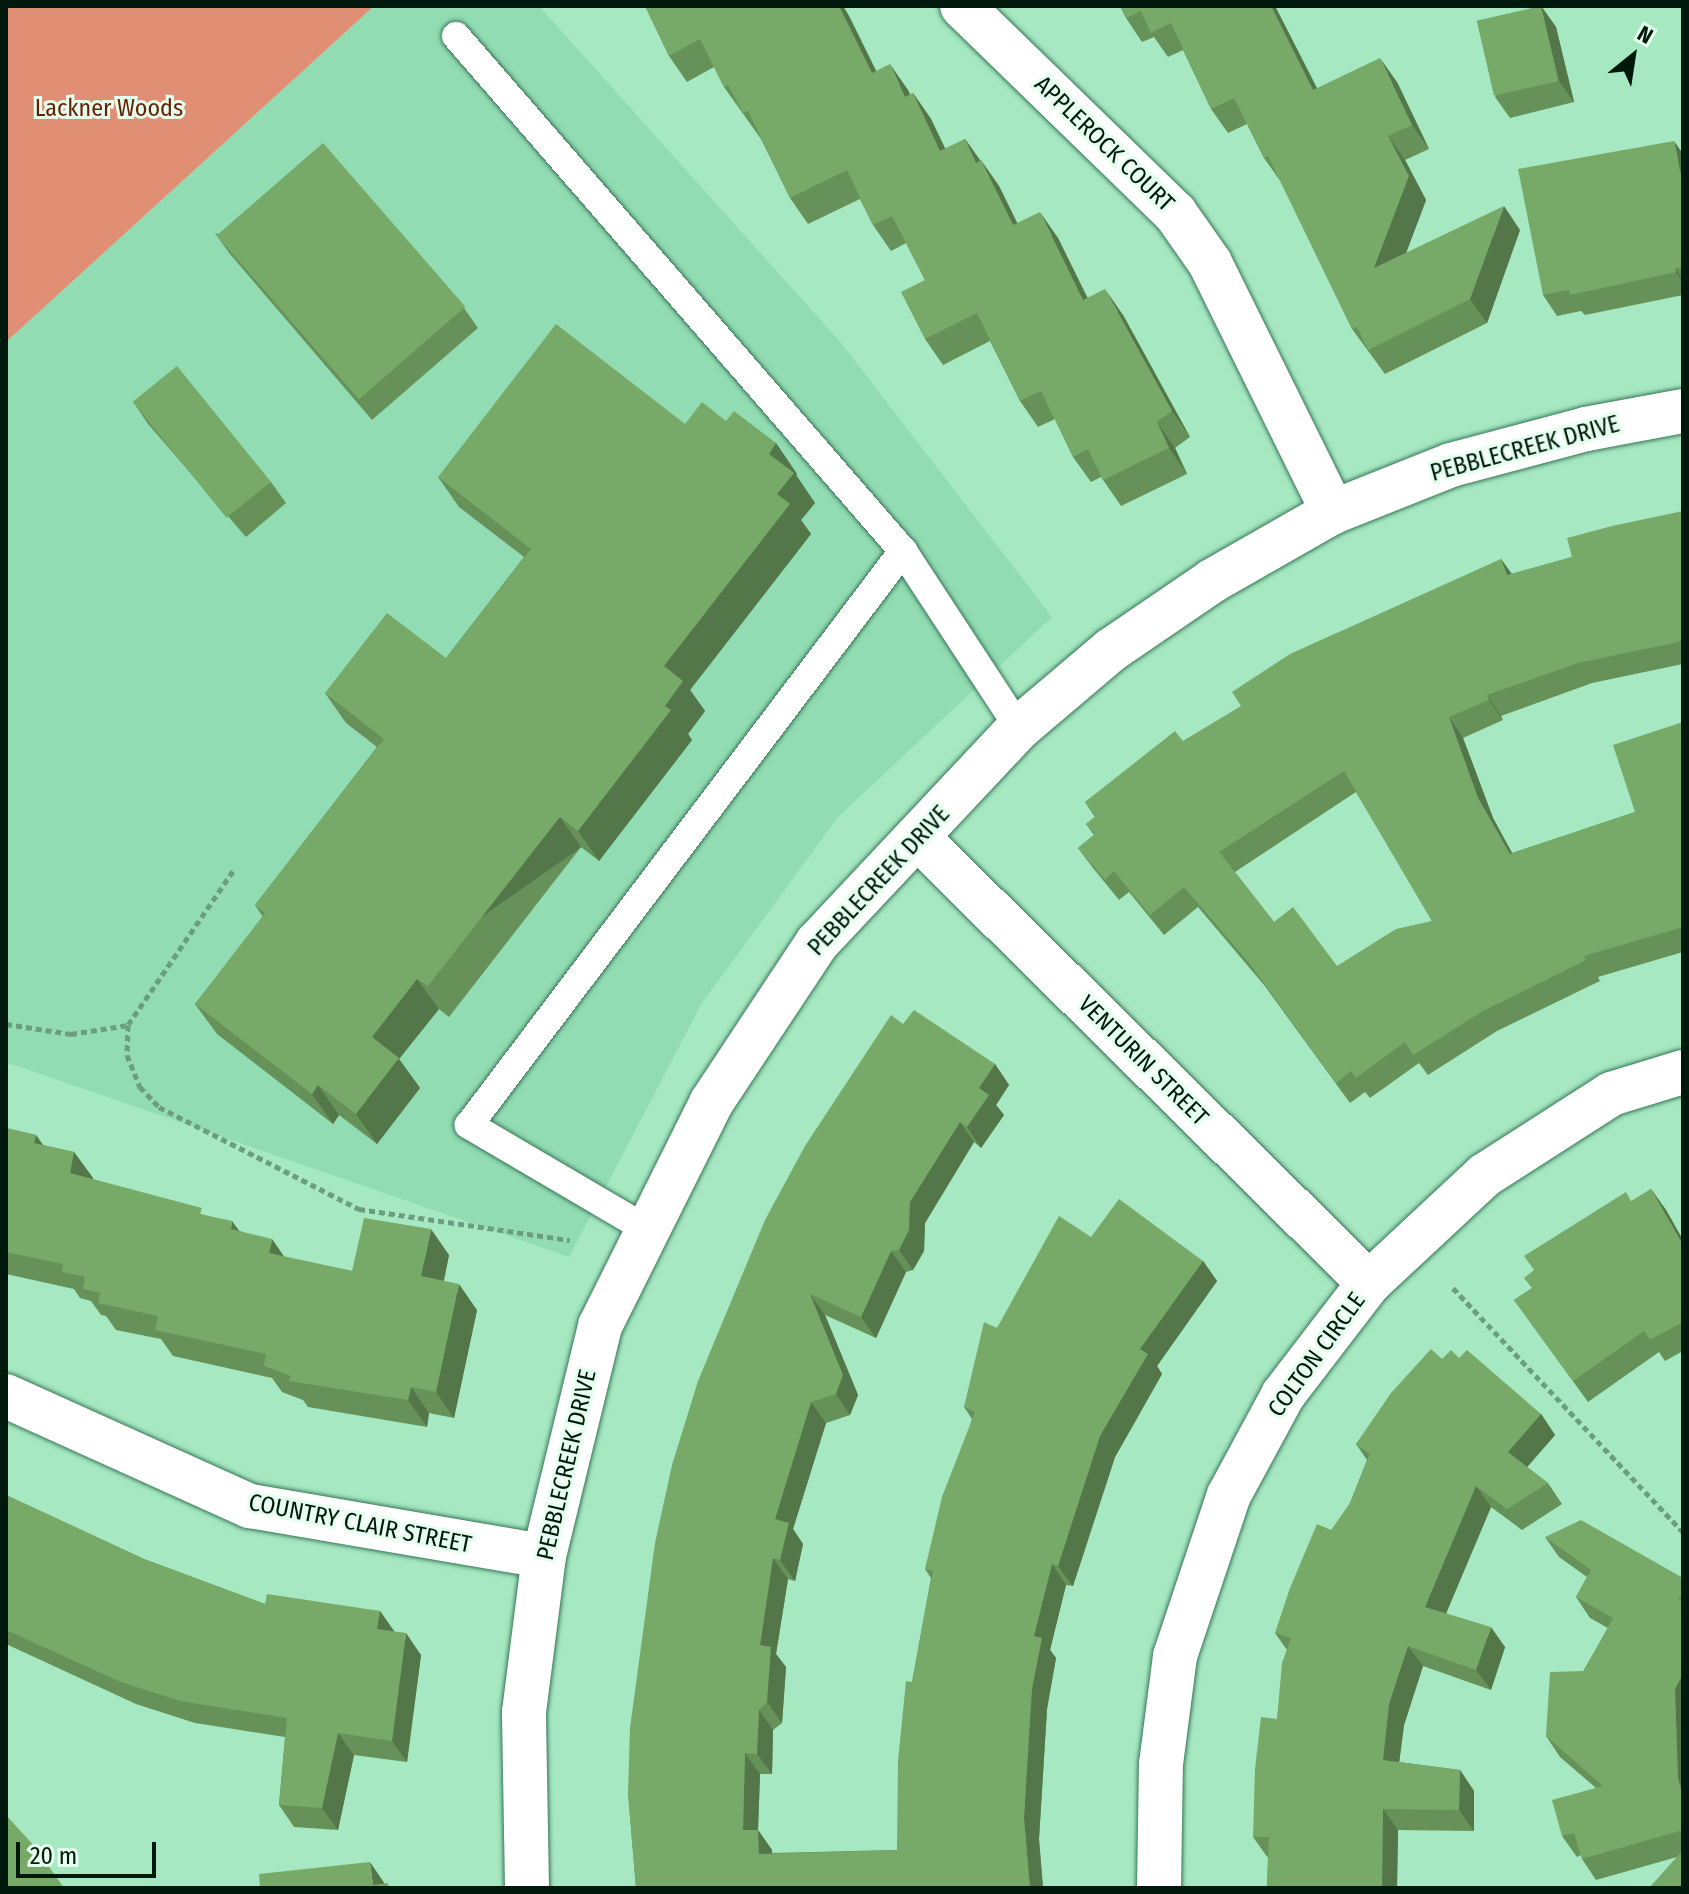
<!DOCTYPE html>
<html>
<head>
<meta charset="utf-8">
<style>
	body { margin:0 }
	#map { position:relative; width:1689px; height:1894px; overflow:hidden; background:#a6e8c2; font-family:"Fira Sans Condensed",sans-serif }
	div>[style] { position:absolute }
	.built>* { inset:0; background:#92dcb3 }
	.green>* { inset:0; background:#e18f74 }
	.path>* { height:5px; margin-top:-2.5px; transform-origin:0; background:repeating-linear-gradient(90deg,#6b9e81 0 6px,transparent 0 10px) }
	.roads { filter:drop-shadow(0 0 2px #377655) drop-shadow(0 0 2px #377655) }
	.service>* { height:28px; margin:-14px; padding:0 14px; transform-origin:14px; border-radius:14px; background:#fff }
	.minor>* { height:44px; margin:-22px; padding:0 22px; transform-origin:22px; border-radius:22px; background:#fff }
	.wall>* { inset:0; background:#669259 }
	.shaded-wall>* { inset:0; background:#537749; transform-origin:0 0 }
	.building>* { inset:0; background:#77aa68; transform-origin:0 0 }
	span { translate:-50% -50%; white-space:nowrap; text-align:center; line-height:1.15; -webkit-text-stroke:6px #e5ffef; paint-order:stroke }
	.park-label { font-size:24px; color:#681f02 }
	.street-label { font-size:24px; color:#00190c }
	.frame { position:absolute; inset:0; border:8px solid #00190c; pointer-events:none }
	.north { position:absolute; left:1593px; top:16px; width:80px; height:80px; -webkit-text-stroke:6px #e5ffef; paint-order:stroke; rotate:30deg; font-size:22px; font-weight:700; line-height:32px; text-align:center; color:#00190c }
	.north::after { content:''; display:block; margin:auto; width:28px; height:36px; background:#00190c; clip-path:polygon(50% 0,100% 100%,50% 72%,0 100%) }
	.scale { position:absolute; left:16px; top:1842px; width:140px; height:36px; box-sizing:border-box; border:4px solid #00190c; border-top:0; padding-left:10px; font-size:24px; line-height:28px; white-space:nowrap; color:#00190c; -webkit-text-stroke:6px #e5ffef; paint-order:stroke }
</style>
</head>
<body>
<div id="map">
	<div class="built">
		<div style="clip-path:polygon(374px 6px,539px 6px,842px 344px,1052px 617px,838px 817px,702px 1003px,569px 1257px,6px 1062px,6px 342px)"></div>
	</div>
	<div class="green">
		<div style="clip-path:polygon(6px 6px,374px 6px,6px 342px)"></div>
	</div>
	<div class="path">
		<div style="left:233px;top:871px;width:186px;rotate:124.3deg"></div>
		<div style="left:128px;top:1025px;width:30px;rotate:92deg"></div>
		<div style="left:127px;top:1055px;width:35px;rotate:68deg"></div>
		<div style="left:140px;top:1087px;width:28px;rotate:46deg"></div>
		<div style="left:159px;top:1107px;width:225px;rotate:27deg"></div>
		<div style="left:359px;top:1209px;width:213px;rotate:8.4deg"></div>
		<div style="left:6px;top:1024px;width:66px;rotate:8.7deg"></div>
		<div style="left:71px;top:1034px;width:58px;rotate:-9deg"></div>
		<div style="left:1453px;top:1288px;width:335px;rotate:46.7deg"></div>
	</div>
	<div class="roads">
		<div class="service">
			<div style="left:456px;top:36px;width:682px;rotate:49.04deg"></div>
			<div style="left:903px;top:551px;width:212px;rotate:56.8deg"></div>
			<div style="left:648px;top:1230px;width:208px;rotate:-149.6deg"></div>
			<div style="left:469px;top:1125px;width:720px;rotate:-52.91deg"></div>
		</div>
		<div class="minor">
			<div style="left:962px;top:6px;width:297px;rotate:44.2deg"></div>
			<div style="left:1175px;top:213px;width:61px;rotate:55deg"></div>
			<div style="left:1210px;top:263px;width:278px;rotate:63.7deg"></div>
			<div style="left:918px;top:838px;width:634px;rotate:44.62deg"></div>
			<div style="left:6px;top:1396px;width:268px;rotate:24.3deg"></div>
			<div style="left:250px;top:1506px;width:298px;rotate:9.7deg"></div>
			<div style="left:527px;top:1888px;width:176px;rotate:-91deg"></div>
			<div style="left:524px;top:1712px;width:157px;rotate:-82.7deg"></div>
			<div style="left:544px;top:1556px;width:237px;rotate:-76.3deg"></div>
			<div style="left:600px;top:1326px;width:249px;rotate:-63.5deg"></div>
			<div style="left:711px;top:1103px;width:192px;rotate:-56.5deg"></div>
			<div style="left:817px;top:943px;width:295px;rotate:-46.8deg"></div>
			<div style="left:1019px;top:728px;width:121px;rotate:-40.3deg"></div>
			<div style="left:1111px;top:650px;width:122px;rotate:-34.3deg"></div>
			<div style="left:1212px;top:581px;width:139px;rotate:-29.7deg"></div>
			<div style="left:1333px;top:512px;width:127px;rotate:-21.7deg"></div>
			<div style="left:1451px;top:465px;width:140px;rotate:-14.9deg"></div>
			<div style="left:1586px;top:429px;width:99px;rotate:-10.5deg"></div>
			<div style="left:1159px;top:1888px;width:124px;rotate:-89.1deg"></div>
			<div style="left:1161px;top:1764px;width:109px;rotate:-82.6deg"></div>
			<div style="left:1175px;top:1656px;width:170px;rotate:-71.5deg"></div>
			<div style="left:1229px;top:1495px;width:114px;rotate:-61.6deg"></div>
			<div style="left:1283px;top:1395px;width:141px;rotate:-52.5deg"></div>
			<div style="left:1369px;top:1283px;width:158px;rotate:-43deg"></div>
			<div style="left:1485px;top:1175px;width:150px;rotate:-32.7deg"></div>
			<div style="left:1611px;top:1094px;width:75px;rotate:-17deg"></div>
		</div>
	</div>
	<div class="wall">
		<div style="clip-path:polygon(645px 6px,843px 6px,849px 16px,876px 71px,908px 90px,910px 95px,913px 93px,931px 119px,945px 149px,965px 139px,999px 186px,1017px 223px,1058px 238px,1087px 298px,1123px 315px,1190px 437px,1175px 448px,1187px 474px,1121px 506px,1101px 477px,1091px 482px,1073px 457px,1055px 419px,1038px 427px,1020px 401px,990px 341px,943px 365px,925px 339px,925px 280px,906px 243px,891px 251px,873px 225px,860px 199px,808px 224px,790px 198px,761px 139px,724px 87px,714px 67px,687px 82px,669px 56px)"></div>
		<div style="clip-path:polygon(1120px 6px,1275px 6px,1317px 88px,1397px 82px,1429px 149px,1405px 160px,1426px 200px,1406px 253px,1520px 230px,1487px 323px,1385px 374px,1352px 329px,1281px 182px,1264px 158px,1247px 124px,1228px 133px,1211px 109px,1183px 50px,1168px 57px,1154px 37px,1142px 42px,1126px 18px)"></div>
		<div style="clip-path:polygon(1541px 6px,1556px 27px,1574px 102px,1510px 118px,1495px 97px)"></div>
		<div style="clip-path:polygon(1683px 154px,1683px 295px,1585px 315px,1581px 311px,1557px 316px,1543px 295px)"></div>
		<div style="clip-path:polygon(215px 233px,464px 308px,478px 328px,372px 420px,230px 254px)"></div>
		<div style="clip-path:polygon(134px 403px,271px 482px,286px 503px,246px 537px,148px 424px)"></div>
		<div style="clip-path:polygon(726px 421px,776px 443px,797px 474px,796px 475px,815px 503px,801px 520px,811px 534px,690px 690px,705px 711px,688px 734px,692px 740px,599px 861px,581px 847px,449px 1017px,439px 1009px,399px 1059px,420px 1088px,377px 1144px,339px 1115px,333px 1124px,217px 1034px,195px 1004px,263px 917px,255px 905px,377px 747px,346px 723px,325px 693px,446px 658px,524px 557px,459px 507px,438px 477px,685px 424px)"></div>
		<div style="clip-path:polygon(evenodd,1683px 511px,1683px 664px,1592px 683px,1501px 716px,1503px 720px,1463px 738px,1493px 818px,1512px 853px,1635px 812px,1683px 722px,1683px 952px,1598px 977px,1600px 981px,1497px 1031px,1428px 1075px,1419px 1063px,1370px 1098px,1365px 1092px,1350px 1103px,1264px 985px,1198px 907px,1164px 935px,1129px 892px,1119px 900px,1093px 868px,1078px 848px,1094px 835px,1086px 824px,1095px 817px,1085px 802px,1183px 741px,1501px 559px,1512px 574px,1572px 557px,1683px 511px,1356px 792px,1432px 921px,1337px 966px,1274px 922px,1235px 872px,1356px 792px)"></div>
		<div style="clip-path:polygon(903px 1024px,995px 1064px,1009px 1085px,996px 1105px,1004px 1115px,981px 1148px,974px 1142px,925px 1223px,924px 1251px,913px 1270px,906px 1272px,876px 1338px,825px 1315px,858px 1395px,850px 1415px,826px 1423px,793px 1529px,803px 1544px,795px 1581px,788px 1579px,776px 1654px,786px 1667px,782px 1723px,773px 1730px,772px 1774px,760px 1774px,758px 1830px,772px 1850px,772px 1853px,897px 1850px,912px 1682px,931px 1578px,925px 1569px,972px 1419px,964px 1407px,997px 1328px,1091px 1237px,1203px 1261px,1217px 1281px,1157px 1366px,1162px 1374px,1115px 1457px,1073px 1586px,1066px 1585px,1050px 1650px,1056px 1658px,1047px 1709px,1039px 1839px,1043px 1888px,636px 1888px,628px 1793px)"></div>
		<div style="clip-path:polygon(6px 1128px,36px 1135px,43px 1145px,74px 1152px,93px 1178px,92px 1179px,207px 1216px,240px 1231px,285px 1257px,352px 1271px,449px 1255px,444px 1281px,477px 1310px,454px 1418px,429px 1413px,427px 1427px,308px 1407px,303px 1400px,282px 1392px,272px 1378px,173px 1356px,161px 1339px,116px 1330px,106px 1316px,101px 1315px,91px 1301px,80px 1298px,74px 1289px,6px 1274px)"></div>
		<div style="clip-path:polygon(1651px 1189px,1666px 1210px,1683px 1240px,1683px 1351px,1665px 1361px,1659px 1352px,1588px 1402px,1514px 1300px,1532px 1288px,1632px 1201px)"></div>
		<div style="clip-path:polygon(1459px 1358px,1541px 1414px,1555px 1435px,1527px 1467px,1548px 1483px,1562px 1504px,1522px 1530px,1491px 1507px,1446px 1613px,1505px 1647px,1491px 1690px,1423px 1666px,1404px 1725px,1399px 1762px,1460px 1770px,1474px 1791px,1474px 1831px,1398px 1830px,1397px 1888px,1267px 1888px,1268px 1858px,1253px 1837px,1277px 1719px,1287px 1650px,1275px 1633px,1350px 1503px,1367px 1460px,1356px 1444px,1442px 1359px)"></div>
		<div style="clip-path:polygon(6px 1495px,144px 1559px,265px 1604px,380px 1611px,395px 1632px,421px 1655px,407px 1762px,354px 1755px,338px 1830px,294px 1827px,279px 1805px,285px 1737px,195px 1723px,136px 1704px,6px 1644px)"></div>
		<div style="clip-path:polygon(1545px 1537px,1683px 1578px,1683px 1888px,1677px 1857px,1596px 1880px,1582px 1859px,1581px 1855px,1577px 1857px,1562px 1836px,1596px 1788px,1560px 1757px,1546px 1736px,1608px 1628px,1590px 1618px,1576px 1597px,1587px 1577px,1559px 1557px)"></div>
	</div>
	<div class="shaded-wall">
		<div style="clip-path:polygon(839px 6px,843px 6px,849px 16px,890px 99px,872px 73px)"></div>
		<div style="clip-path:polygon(1271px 6px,1275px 6px,1330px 114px,1313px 90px)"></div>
		<div style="clip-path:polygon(1541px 6px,1556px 27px,1574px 102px,1559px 81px)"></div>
		<div style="clip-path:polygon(1380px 58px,1397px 82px,1429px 149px,1412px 125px)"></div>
		<div style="clip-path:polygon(890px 64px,908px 90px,923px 123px,905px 97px)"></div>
		<div style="clip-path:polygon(913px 93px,931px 119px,959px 177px,940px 151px)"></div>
		<div style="clip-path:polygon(1388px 136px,1405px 160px,1426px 200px,1391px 293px,1374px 268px)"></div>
		<div style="clip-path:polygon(965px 139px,983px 165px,976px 163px)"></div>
		<div style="clip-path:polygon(1674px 141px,1683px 154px,1683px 185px)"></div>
		<div style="clip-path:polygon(981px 160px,999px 186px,1031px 251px,1013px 225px)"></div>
		<div style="clip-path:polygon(1504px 206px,1520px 230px,1487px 323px,1470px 299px)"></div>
		<div style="clip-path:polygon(1040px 212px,1058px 238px,1101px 325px,1083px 300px)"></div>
		<div style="clip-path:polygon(1675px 268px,1683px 280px,1683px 283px,1676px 272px)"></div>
		<div style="clip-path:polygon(1105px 289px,1123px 315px,1190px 437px,1172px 411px)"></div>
		<div style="clip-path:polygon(1157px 422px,1175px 448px,1187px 474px,1169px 448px)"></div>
		<div style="clip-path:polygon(776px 443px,797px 474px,796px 475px,815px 503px,801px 520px,811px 534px,690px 690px,705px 711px,688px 734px,692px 740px,599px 861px,578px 831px,664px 666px,777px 494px,769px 454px)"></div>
		<div style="clip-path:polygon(1501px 559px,1515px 579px,1507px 575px)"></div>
		<div style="clip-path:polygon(1487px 695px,1501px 716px,1503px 720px,1489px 700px)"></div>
		<div style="clip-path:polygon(1449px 717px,1463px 738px,1493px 818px,1524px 875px,1510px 854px,1478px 798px)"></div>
		<div style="left:560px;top:817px;width:37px;height:214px;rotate:55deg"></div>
		<div style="clip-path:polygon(417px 979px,439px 1009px,399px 1059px,420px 1088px,377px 1144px,356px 1114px,372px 1037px)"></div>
		<div style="clip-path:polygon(995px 1064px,1009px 1085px,996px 1105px,1004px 1115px,981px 1148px,967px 1127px,979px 1088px)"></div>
		<div style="clip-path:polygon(318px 1085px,339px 1115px,333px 1124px,312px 1094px)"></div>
		<div style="clip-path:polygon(960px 1122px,974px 1142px,925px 1223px,924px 1251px,913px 1270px,899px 1250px,910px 1202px)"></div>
		<div style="clip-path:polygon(36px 1135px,54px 1161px,34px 1143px)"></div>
		<div style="clip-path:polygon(74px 1152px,93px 1178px,88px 1200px,70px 1173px)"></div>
		<div style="clip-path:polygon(1651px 1189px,1666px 1210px,1683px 1240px,1683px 1245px)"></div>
		<div style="clip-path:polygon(232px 1221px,251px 1247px,231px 1229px)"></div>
		<div style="clip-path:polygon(431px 1229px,449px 1255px,439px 1302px,421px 1276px)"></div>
		<div style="clip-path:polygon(272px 1239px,290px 1265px,269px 1253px)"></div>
		<div style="clip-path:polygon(891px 1251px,906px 1272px,876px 1338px,861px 1317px)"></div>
		<div style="clip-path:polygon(1203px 1261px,1217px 1281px,1157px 1366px,1162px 1374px,1115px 1457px,1073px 1586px,1058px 1566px,1100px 1436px,1140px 1349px)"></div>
		<div style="clip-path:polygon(459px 1284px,477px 1310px,454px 1418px,436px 1392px)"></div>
		<div style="clip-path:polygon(810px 1294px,825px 1315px,858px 1395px,850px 1415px,836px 1394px)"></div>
		<div style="clip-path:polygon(411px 1387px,429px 1413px,427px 1427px,408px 1400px)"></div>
		<div style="clip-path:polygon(811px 1402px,826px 1423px,793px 1529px,803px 1544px,795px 1581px,780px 1560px,775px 1519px)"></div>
		<div style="clip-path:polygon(1541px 1414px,1555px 1435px,1522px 1473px,1508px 1452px)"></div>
		<div style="clip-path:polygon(1476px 1486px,1491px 1507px,1440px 1628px,1425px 1607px)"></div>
		<div style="clip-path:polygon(773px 1558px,788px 1579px,776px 1654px,786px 1667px,782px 1723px,767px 1702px,760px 1645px)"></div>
		<div style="clip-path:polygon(1052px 1564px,1066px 1585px,1050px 1650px,1056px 1658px,1047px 1709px,1039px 1839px,1043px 1888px,1030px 1888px,1024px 1818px,1034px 1636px)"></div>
		<div style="clip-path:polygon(380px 1611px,395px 1633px,377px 1629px)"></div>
		<div style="clip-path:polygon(1491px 1627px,1505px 1647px,1491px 1690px,1476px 1670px)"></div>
		<div style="clip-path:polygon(406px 1633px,421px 1655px,407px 1762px,392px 1741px)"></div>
		<div style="clip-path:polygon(1408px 1646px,1423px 1666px,1404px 1725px,1397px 1780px,1383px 1760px,1389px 1704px)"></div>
		<div style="clip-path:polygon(1683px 1674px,1683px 1796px,1678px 1778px,1675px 1689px)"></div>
		<div style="clip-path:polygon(759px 1710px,773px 1730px,772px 1774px,757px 1754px)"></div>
		<div style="clip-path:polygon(338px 1733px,354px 1755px,338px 1830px,322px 1808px)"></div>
		<div style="clip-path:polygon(745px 1753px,760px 1774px,758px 1830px,772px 1850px,773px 1874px,743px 1830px)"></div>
		<div style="clip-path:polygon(1460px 1770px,1474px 1791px,1474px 1831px,1459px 1810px)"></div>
		<div style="clip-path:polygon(1383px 1809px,1398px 1830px,1397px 1888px,1382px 1888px)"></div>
		<div style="clip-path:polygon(370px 1862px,387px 1887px,373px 1885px)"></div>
	</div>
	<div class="building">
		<div style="clip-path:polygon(645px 6px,839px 6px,872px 73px,890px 64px,905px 97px,913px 93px,940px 151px,965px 139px,976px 163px,981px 160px,1013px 225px,1040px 212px,1083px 300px,1105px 289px,1172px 411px,1157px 422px,1169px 448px,1103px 480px,1088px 449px,1073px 457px,1041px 391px,1020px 401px,977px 313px,925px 339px,901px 292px,925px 280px,892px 216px,873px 225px,847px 170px,790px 198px,748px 111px,743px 113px,728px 85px,724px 87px,700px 39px,669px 56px)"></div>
		<div style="clip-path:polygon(1120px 6px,1271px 6px,1313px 90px,1380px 58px,1412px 125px,1388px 136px,1409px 176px,1374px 268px,1504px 206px,1470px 299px,1368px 350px,1357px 327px,1352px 329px,1268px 156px,1264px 158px,1234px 98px,1211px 109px,1171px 23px,1151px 33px,1141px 11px,1126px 18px)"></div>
		<div style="left:1541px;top:6px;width:77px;height:66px;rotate:77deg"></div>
		<div style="clip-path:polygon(1674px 141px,1683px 185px,1683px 268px,1675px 268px,1676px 272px,1570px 295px,1569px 290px,1543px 295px,1518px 169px)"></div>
		<div style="left:323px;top:143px;width:217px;height:141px;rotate:49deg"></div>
		<div style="clip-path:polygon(556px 324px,685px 424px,702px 402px,726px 421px,734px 411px,776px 443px,769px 454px,794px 473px,777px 494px,790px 504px,664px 666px,683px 681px,665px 706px,671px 710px,578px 831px,560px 817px,428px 986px,417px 979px,372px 1037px,399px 1058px,356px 1114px,318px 1085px,312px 1094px,195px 1004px,265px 913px,255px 905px,384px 739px,325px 693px,387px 613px,446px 658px,531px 549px,438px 477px)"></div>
		<div style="left:177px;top:366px;width:149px;height:57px;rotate:51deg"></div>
		<div style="clip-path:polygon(evenodd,1683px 511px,1683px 641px,1578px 663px,1487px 695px,1489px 700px,1449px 717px,1478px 798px,1510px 854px,1635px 812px,1613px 745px,1683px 722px,1683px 927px,1584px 956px,1586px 960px,1483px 1011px,1413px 1055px,1405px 1042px,1356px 1078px,1351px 1071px,1336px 1083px,1250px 964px,1184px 887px,1150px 915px,1114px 871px,1105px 880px,1078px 848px,1095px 834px,1086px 824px,1096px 816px,1085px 802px,1175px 731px,1183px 741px,1241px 706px,1232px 692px,1290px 654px,1501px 559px,1507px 575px,1572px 557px,1567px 538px,1612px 526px,1683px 511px,1344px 771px,1432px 921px,1396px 929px,1337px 966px,1293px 907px,1274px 922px,1219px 852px,1344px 771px)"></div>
		<div style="clip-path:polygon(914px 1010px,995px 1064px,979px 1088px,989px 1095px,967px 1127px,960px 1122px,910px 1202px,909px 1230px,899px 1250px,891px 1251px,861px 1317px,810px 1294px,843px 1375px,836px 1394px,811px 1402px,775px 1519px,789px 1523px,780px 1560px,773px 1558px,760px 1645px,771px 1647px,767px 1702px,759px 1710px,757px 1754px,745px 1753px,743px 1830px,758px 1830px,759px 1854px,897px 1850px,898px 1761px,906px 1681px,912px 1682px,933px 1571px,925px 1569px,942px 1497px,975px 1412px,964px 1407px,984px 1322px,997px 1328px,1059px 1216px,1091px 1237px,1119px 1199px,1203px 1261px,1140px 1349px,1148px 1354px,1100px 1436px,1058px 1566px,1052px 1564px,1034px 1636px,1042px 1638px,1032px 1689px,1024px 1818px,1030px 1888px,636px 1888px,628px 1793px,630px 1728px,655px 1543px,672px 1465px,698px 1381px,765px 1220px,805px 1146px,891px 1015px,903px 1024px)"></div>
		<div style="clip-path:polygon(6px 1128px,36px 1135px,34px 1143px,74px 1152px,70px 1173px,202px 1208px,200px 1214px,232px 1221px,231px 1229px,272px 1239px,269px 1253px,352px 1271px,364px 1218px,431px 1229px,421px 1276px,459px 1284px,436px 1392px,411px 1387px,408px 1400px,289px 1381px,291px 1376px,264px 1366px,266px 1354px,155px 1330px,158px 1316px,98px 1303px,100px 1293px,83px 1289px,85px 1277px,62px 1272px,63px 1264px,6px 1252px)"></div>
		<div style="clip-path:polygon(1651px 1189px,1683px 1245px,1683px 1322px,1650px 1340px,1644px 1331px,1573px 1381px,1514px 1300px,1532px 1288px,1524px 1278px,1534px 1270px,1524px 1256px,1626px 1192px,1631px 1201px)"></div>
		<div style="clip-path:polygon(1431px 1349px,1442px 1359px,1451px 1350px,1459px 1358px,1467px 1350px,1541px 1414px,1508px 1452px,1548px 1483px,1507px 1509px,1476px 1486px,1425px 1607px,1491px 1627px,1476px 1670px,1408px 1646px,1389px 1704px,1383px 1760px,1460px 1770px,1459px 1810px,1383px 1809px,1382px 1888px,1267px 1888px,1269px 1837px,1253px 1837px,1255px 1769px,1261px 1717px,1277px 1719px,1282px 1663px,1291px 1638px,1275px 1633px,1290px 1588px,1317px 1524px,1331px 1530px,1350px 1503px,1370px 1454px,1356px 1444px,1391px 1393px)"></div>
		<div style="clip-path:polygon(6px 1495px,144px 1559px,265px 1604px,267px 1594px,380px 1611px,377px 1629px,406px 1633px,392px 1741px,338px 1733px,322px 1808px,279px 1805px,287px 1718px,180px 1701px,121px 1682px,6px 1630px)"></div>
		<div style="clip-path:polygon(1581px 1520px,1683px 1578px,1683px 1596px,1678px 1599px,1683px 1602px,1683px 1674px,1675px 1689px,1678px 1778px,1683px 1796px,1683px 1830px,1582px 1859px,1574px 1833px,1562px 1836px,1552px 1800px,1603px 1786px,1546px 1736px,1550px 1672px,1584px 1671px,1613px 1618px,1576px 1597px,1591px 1570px,1545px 1537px)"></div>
		<div style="clip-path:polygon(6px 1815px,36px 1848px,64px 1888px,6px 1888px)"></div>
		<div style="clip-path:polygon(1683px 1850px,1683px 1888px,1649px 1888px)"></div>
		<div style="clip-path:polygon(370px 1862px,373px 1885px,388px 1883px,389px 1888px,260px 1888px,259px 1874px)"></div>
	</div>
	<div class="park-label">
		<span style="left:109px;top:109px">Lackner Woods</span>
	</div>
	<div class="street-label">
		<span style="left:1104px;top:144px;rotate:44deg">APPLEROCK COURT</span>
		<span style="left:1525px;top:449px;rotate:-15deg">PEBBLECREEK DRIVE</span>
		<span style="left:879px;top:881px;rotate:-47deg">PEBBLECREEK DRIVE</span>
		<span style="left:1143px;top:1061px;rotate:45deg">VENTURIN STREET</span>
		<span style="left:1317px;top:1355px;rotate:-54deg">COLTON CIRCLE</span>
		<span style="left:567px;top:1465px;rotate:-77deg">PEBBLECREEK DRIVE</span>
		<span style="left:360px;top:1524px;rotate:11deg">COUNTRY CLAIR STREET</span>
	</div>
	<div class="frame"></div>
	<div class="north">N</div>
	<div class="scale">20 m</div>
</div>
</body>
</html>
